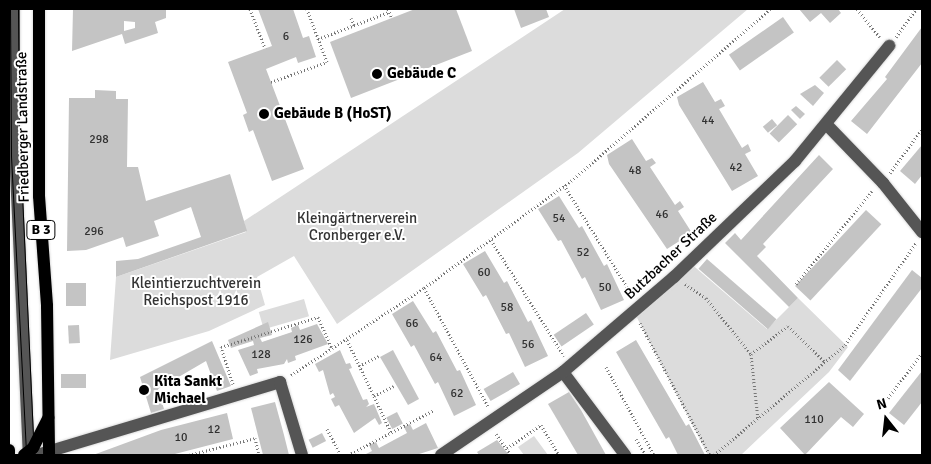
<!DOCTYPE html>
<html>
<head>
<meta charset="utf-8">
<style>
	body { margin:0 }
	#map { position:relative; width:931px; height:464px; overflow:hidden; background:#fff; font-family:Signika,sans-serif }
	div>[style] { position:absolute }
	.green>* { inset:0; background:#dcdcdc; transform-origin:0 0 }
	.building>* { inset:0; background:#c4c4c4; transform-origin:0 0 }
	.path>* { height:3px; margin-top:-1.5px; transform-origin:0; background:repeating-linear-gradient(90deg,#777 0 1px,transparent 0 3.5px) }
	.roads { filter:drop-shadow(0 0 1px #dbdbdb) drop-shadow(0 0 1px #dbdbdb) }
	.minor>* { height:12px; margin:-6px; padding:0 6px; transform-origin:6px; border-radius:6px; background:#555 }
	.major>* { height:12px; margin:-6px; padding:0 6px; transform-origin:6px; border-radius:6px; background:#000 }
	.tram>* { height:1px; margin:-0.5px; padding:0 0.5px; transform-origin:0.5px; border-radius:0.5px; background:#000 }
	.dots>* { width:14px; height:14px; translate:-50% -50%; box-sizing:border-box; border:2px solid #fff; border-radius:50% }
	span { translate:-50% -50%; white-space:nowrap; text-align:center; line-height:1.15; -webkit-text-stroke:4px #fff; paint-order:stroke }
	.number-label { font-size:12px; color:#313131 }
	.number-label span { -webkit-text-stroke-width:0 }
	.shield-label span { padding:1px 4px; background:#fff; border:1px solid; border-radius:4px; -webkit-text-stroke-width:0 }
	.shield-label { font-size:14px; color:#000; font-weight:700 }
	.poi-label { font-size:15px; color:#000; font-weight:700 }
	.left { translate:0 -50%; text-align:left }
	.street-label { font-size:15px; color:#000 }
	.park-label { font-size:15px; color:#333 }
	.frame { position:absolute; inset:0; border:10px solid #000; pointer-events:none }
	.north { position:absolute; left:861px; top:394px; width:50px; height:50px; -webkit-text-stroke:4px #fff; paint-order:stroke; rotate:344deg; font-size:14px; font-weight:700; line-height:20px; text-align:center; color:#000 }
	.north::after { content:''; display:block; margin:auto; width:18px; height:22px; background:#000; clip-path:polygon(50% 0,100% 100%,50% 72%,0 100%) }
</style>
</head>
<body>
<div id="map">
	<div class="green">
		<div style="clip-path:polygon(565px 9px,748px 9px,578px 153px,337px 324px,294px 256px,257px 277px,265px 305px,209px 331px,110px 360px,116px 277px,246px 232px,244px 221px)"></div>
		<div style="clip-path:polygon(689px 262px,767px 329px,798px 298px,848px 347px,829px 372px,741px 455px,708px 455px,634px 312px)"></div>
		<div style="left:304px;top:299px;width:18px;height:47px;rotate:74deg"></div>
		<div style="clip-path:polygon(534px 436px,548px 455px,524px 455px,518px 447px)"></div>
	</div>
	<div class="building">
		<div style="clip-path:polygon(evenodd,73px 9px,166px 9px,166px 18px,155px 22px,158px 33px,125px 44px,122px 34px,72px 51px,73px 9px,124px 21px,135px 22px,135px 28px,124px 31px,124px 21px)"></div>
		<div style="clip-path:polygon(258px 9px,293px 9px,303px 38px,309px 36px,316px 57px,298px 63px,296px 57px,266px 69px,304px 169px,272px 181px,253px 130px,249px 132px,243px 115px,247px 113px,228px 62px,272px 46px)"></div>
		<div style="clip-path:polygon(415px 9px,456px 9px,472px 51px,351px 98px,330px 42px)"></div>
		<div style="clip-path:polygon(514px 9px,546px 9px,549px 17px,521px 28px)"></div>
		<div style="clip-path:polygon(799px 9px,838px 9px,841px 13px,830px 23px,821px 13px,810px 22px)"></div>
		<div style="left:783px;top:17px;width:19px;height:66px;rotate:55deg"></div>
		<div style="clip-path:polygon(922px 27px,922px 63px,867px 134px,851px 121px,887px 79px,885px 77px)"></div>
		<div style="left:837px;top:60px;width:13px;height:25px;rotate:45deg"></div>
		<div style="clip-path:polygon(703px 82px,715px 102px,721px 99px,725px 106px,719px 109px,742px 148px,748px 144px,751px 151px,745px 154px,758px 176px,732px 191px,679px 105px,677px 97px)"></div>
		<div style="clip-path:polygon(815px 85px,824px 93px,813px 106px,800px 94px)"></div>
		<div style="clip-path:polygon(95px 90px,116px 91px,116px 99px,128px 99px,127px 167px,138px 167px,146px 201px,230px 174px,247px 231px,116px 277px,116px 261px,138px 259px,201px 237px,191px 207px,154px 221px,159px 236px,126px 247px,123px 237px,86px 250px,67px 251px,69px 98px,95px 98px)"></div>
		<div style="clip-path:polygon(796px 106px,805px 114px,800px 119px,791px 110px)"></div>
		<div style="left:788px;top:115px;width:13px;height:26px;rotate:45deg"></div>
		<div style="left:772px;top:119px;width:8px;height:12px;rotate:50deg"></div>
		<div style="clip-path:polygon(632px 139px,646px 161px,652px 158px,656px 163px,650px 167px,675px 205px,680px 201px,684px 207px,678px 211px,692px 233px,667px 249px,609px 164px,607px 155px)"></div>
		<div style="clip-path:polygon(922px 145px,922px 175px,915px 184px,900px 171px)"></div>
		<div style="clip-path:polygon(819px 155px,833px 169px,763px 244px,766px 247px,757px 256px,798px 298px,789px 307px,725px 243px,735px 233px,741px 240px)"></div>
		<div style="clip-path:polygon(559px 196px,579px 228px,582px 226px,604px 266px,607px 264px,624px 300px,601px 310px,585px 277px,582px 279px,561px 240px,558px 241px,538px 209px)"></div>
		<div style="left:866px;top:210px;width:21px;height:104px;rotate:43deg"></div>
		<div style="clip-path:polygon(485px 251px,504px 283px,507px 281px,528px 322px,531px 320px,548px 356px,525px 367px,509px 333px,506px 334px,486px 295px,483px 297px,463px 264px)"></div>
		<div style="left:707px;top:259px;width:92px;height:13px;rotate:41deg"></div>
		<div style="clip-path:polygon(912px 270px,922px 278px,922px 288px,850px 381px,838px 370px)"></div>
		<div style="left:66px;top:283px;width:20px;height:23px"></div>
		<div style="clip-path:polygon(413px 301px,433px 333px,436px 331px,457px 371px,460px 370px,476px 405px,454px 416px,438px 382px,435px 384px,414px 345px,411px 347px,392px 314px)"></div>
		<div style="left:586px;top:313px;width:14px;height:39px;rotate:56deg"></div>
		<div style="clip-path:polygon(268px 322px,272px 335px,260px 338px,262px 342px,292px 332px,291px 328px,298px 325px,300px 330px,317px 324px,328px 344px,295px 356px,296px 360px,288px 363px,287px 359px,284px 364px,257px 369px,258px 373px,250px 376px,238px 350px,254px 345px,253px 341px,231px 348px,228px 340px)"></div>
		<div style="left:79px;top:325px;width:18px;height:11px;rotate:87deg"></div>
		<div style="clip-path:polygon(636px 340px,686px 426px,689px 424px,705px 455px,678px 455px,669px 437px,666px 439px,616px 352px)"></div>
		<div style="clip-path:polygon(212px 341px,231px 386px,217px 391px,206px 361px,158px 389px,164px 409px,151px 413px,140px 377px)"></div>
		<div style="clip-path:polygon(340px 350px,346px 364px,350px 363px,352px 368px,349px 369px,363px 400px,367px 399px,369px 404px,366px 407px,374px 404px,382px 423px,379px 425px,375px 418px,354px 433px,339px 405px,335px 407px,331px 399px,335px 397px,333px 393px,330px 395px,323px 370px,319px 372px,315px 364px)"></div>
		<div style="clip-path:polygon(393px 350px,419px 399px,408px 405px,380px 357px)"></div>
		<div style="clip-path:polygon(922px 371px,922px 402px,904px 425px,889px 413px)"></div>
		<div style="left:513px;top:372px;width:14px;height:34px;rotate:60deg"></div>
		<div style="left:61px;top:374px;width:25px;height:14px"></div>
		<div style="clip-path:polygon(829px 382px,864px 414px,853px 427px,841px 417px,805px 455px,780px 428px)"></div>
		<div style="clip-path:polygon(569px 392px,581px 410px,606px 455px,578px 455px,548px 404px)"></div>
		<div style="clip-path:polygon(275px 402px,284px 435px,289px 455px,263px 455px,251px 408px)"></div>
		<div style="left:397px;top:412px;width:13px;height:12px;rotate:63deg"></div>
		<div style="clip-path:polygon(227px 413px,233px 439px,171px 455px,93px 455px,161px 430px)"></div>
		<div style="clip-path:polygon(426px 423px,438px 448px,416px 455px,364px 455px,372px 451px,369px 445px,376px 442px,379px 448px,407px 433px,404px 427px,410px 424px,413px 430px)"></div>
		<div style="left:322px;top:433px;width:9px;height:15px;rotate:63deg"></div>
		<div style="clip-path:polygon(497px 440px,509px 455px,479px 455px,477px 452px)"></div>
	</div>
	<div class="path">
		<div style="left:250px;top:9px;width:42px;rotate:69deg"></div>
		<div style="left:388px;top:9px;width:10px;rotate:66deg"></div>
		<div style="left:857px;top:9px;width:36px;rotate:51deg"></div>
		<div style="left:351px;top:18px;width:8px;rotate:67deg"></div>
		<div style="left:896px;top:37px;width:34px;rotate:-54deg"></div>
		<div style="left:318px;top:39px;width:76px;rotate:-20.8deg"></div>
		<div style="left:271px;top:82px;width:59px;rotate:-19.7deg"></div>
		<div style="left:327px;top:62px;width:57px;rotate:-110.7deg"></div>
		<div style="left:890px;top:173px;width:54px;rotate:-54deg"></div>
		<div style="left:564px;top:185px;width:129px;rotate:58.3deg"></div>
		<div style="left:491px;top:240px;width:137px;rotate:57.8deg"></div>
		<div style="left:685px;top:284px;width:25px;rotate:34deg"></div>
		<div style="left:706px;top:298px;width:72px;rotate:51.2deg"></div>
		<div style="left:751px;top:354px;width:66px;rotate:83.9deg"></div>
		<div style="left:796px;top:284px;width:120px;rotate:-50.7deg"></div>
		<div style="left:424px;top:288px;width:136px;rotate:61.6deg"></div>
		<div style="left:640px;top:323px;width:149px;rotate:62.1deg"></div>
		<div style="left:347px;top:340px;width:62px;rotate:64.3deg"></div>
		<div style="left:374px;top:396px;width:22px;rotate:-27deg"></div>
		<div style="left:751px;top:354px;width:46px;rotate:-37.1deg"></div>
		<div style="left:788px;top:326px;width:52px;rotate:44.2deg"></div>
		<div style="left:359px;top:366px;width:22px;rotate:-27deg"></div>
		<div style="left:606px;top:367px;width:100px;rotate:61.4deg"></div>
		<div style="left:291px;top:375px;width:159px;rotate:-33.2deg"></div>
		<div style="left:424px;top:288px;width:182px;rotate:-36.1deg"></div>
		<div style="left:571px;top:181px;width:263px;rotate:-40.8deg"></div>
		<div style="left:233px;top:384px;width:39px;rotate:-108deg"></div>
		<div style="left:221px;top:347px;width:102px;rotate:-17.2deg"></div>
		<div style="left:318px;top:317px;width:34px;rotate:66deg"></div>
		<div style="left:374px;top:396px;width:40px;rotate:65deg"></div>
		<div style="left:888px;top:398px;width:56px;rotate:-52.9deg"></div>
		<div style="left:327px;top:429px;width:30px;rotate:62deg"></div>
		<div style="left:496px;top:434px;width:26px;rotate:54deg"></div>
		<div style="left:636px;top:439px;width:19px;rotate:58deg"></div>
		<div style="left:507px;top:448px;width:41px;rotate:-34.1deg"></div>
		<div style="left:541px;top:425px;width:35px;rotate:59deg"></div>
		<div style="left:189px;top:455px;width:68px;rotate:-14.4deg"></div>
		<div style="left:255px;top:438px;width:17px;rotate:77deg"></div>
		<div style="left:348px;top:455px;width:97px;rotate:-27.6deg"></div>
		<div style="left:714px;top:455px;width:171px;rotate:-40deg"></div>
		<div style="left:845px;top:345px;width:124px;rotate:-55.2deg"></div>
	</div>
	<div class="roads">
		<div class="minor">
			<div style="left:14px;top:9px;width:119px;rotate:90deg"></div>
			<div style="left:14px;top:128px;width:327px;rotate:87.4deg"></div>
			<div style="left:827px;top:125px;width:81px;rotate:46deg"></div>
			<div style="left:883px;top:183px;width:63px;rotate:51.5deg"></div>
			<div style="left:563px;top:372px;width:104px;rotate:53.2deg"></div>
			<div style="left:37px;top:455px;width:254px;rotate:-16.7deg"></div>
			<div style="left:280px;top:382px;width:76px;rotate:73.2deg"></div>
			<div style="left:441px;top:455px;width:148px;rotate:-34.2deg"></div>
			<div style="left:563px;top:372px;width:146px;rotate:-40.6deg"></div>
			<div style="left:674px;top:277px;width:168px;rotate:-43.8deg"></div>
			<div style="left:795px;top:161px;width:149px;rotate:-50.7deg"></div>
		</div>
		<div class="major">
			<div style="left:39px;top:9px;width:187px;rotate:90deg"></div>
			<div style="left:39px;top:196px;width:110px;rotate:85.8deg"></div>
			<div style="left:47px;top:306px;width:149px;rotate:89.2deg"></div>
			<div style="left:9px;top:450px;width:5px;rotate:90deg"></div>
			<div style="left:24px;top:455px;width:11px;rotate:-38deg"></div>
			<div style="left:33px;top:448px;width:34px;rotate:-63deg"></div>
		</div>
	</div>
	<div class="tram">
		<div style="left:10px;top:9px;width:147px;rotate:89.6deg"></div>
		<div style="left:11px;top:156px;width:299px;rotate:87.1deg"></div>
		<div style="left:18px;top:9px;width:119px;rotate:89.5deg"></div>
		<div style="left:19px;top:128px;width:310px;rotate:87.4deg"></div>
	</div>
	<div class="dots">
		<div style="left:377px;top:74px;background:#000"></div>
		<div style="left:264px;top:114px;background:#000"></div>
		<div style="left:144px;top:390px;background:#000"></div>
	</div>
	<div class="number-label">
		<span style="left:286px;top:37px">6</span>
		<span style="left:708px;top:121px">44</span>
		<span style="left:99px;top:140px">298</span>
		<span style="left:736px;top:168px">42</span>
		<span style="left:635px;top:171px">48</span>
		<span style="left:662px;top:215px">46</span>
		<span style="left:559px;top:219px">54</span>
		<span style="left:94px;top:232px">296</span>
		<span style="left:583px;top:253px">52</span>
		<span style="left:484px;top:273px">60</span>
		<span style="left:605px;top:288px">50</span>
		<span style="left:507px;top:308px">58</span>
		<span style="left:412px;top:324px">66</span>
		<span style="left:303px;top:340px">126</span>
		<span style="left:528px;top:345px">56</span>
		<span style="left:261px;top:355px">128</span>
		<span style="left:436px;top:358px">64</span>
		<span style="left:457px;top:394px">62</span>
		<span style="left:814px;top:420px">110</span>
		<span style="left:214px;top:430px">12</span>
		<span style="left:181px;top:438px">10</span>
	</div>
	<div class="shield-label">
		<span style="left:41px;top:230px">B 3</span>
	</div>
	<div class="poi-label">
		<span class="left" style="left:387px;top:74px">Gebäude C</span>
		<span class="left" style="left:274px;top:114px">Gebäude B (HoST)</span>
		<span class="left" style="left:154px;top:390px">Kita Sankt<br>Michael</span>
	</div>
	<div class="street-label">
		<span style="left:23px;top:127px;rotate:-91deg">Friedberger Landstraße</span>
		<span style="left:671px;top:256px;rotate:-43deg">Butzbacher Straße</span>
	</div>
	<div class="park-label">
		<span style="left:357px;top:227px">Kleingärtnerverein<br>Cronberger e.V.</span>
		<span style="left:196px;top:292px">Kleintierzuchtverein<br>Reichspost 1916</span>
	</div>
	<div class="frame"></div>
	<div class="north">N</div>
</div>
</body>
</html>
